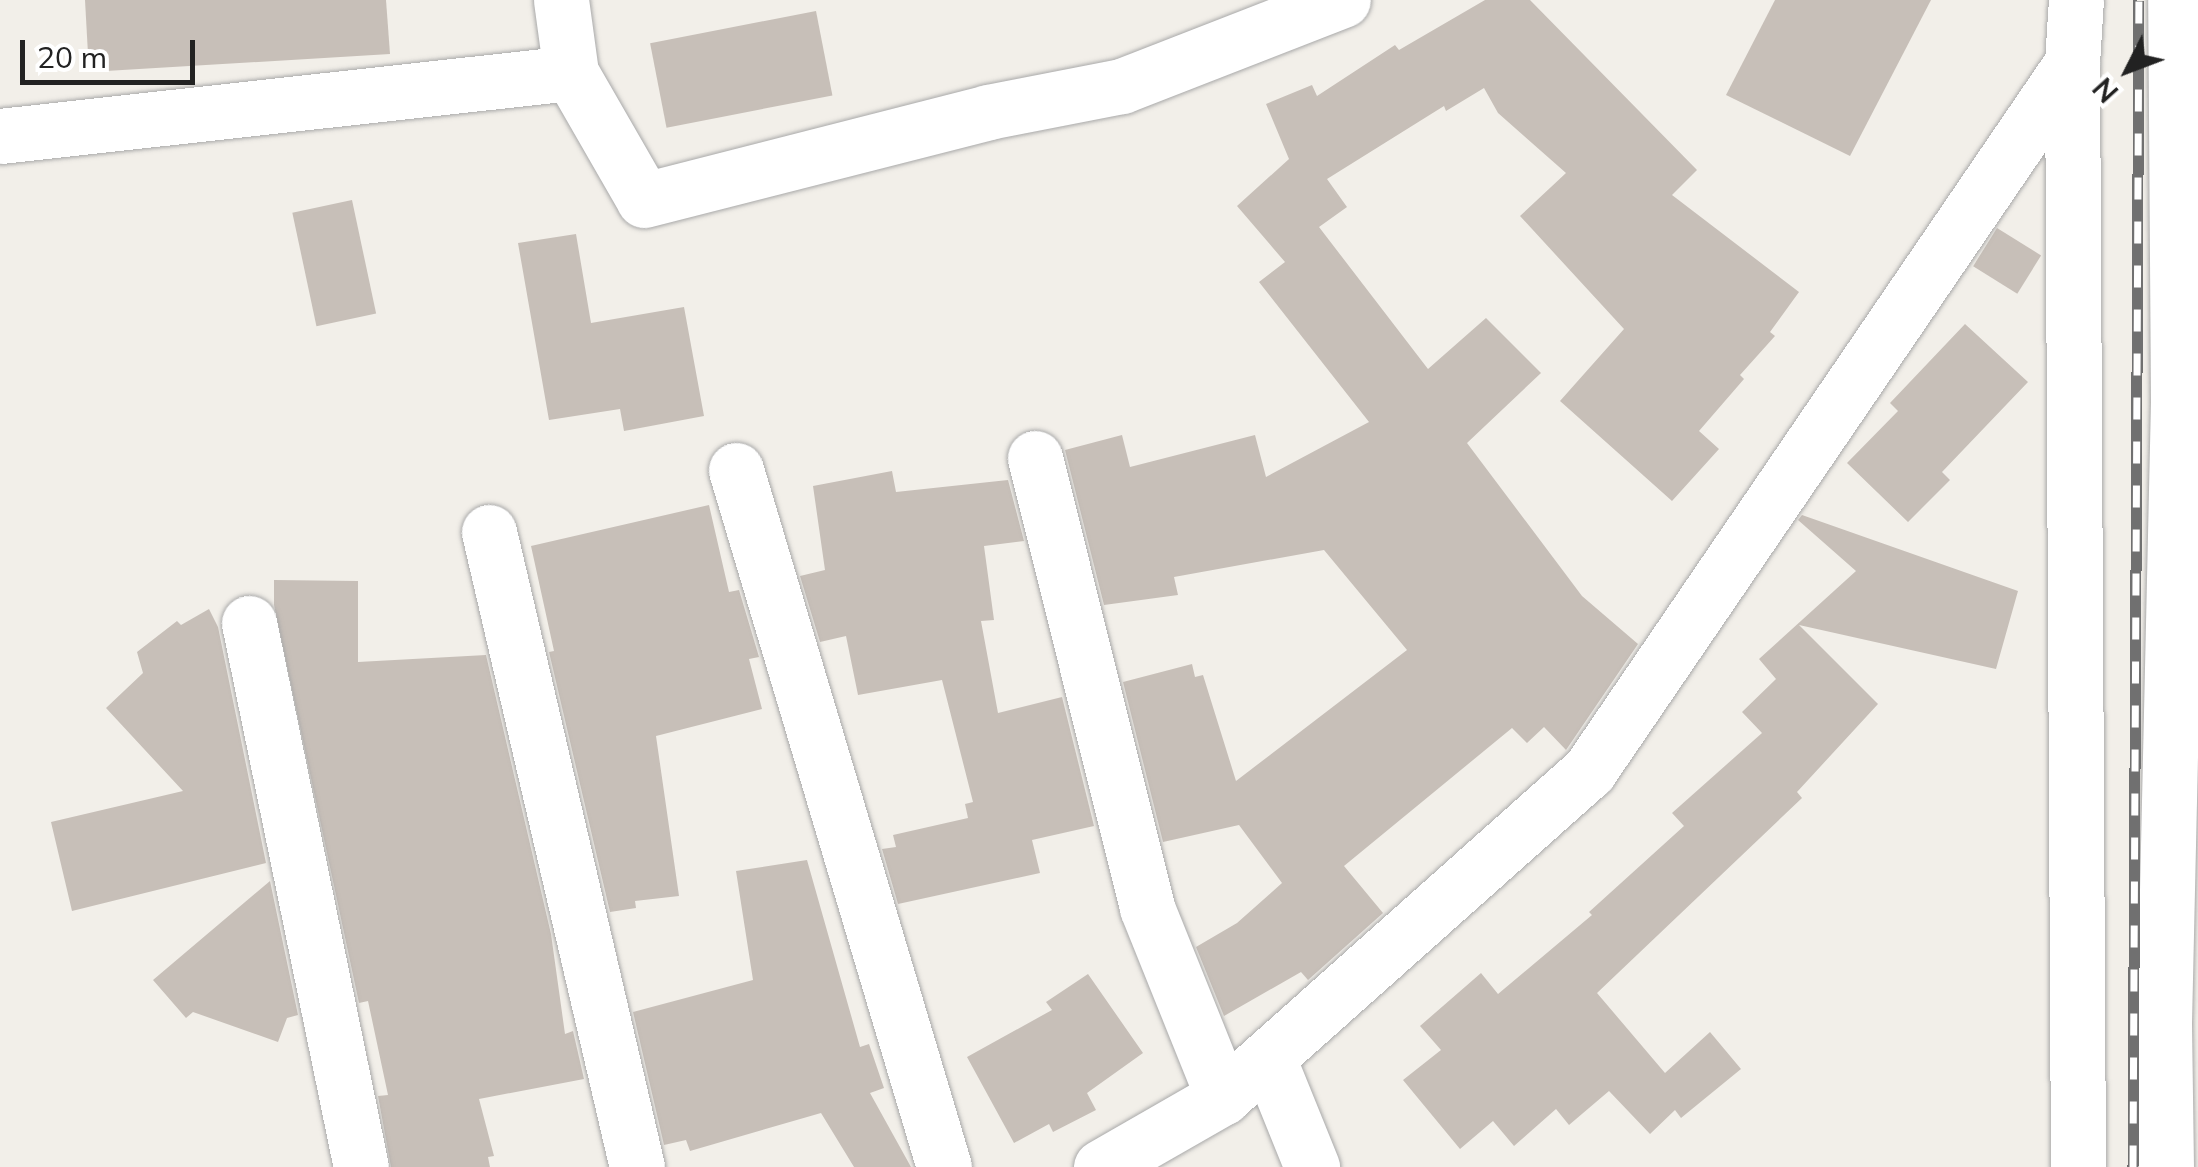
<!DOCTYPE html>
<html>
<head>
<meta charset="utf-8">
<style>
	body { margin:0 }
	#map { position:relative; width:2198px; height:1167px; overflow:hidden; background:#f2efe9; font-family:Mulish,sans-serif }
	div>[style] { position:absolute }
	.building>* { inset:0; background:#c7bfb8; transform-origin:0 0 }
	.roads { filter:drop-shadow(0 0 2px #a9a9a9) drop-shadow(0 0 2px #a9a9a9) }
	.minor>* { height:55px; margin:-27.5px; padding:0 27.5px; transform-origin:27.5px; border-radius:27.5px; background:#fff }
	.rail>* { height:11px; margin-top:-5.5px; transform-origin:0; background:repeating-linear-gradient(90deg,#fff 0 22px,#707070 0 44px); box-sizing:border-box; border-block:2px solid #707070 }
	span { translate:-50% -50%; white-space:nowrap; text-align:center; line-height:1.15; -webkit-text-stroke:8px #fff; paint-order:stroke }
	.north { position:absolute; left:2078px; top:20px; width:100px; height:100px; -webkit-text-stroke:8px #fff; paint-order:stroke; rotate:228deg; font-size:28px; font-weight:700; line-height:40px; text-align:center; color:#222 }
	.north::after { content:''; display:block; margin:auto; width:35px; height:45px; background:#222; clip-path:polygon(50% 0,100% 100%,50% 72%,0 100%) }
	.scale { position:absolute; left:20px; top:40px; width:175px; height:45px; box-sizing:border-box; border:5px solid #222; border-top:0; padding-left:12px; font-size:30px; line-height:35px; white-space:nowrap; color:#222; -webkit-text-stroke:8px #fff; paint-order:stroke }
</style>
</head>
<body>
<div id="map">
	<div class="building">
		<div style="clip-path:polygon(85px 0,386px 0,390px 54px,89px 72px)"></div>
		<div style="clip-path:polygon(1485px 0,1530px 0,1697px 170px,1672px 195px,1799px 292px,1770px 332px,1775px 336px,1740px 375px,1744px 379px,1699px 431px,1719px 449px,1672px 501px,1560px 401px,1624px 329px,1520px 216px,1566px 173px,1498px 113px,1484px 88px,1446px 111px,1444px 106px,1327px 179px,1347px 207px,1319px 227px,1428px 369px,1486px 318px,1541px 373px,1467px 443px,1582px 596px,1638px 644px,1566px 750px,1544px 727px,1527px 743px,1512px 728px,1344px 866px,1383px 913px,1308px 980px,1301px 972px,1224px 1016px,1196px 947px,1237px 923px,1282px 883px,1239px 825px,1163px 842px,1123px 682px,1192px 664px,1195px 677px,1203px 675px,1236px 781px,1407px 650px,1324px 550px,1174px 577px,1178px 595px,1104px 605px,1065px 450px,1122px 435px,1130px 467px,1255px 435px,1266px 477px,1369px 422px,1259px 282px,1285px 262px,1237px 206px,1289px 159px,1266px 104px,1312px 85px,1317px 96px,1395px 45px,1399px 50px)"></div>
		<div style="clip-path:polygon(1775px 0,1931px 0,1850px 156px,1726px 95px)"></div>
		<div style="left:816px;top:11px;width:86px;height:169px;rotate:79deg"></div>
		<div style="left:352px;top:200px;width:116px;height:61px;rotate:78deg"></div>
		<div style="left:1997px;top:228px;width:52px;height:45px;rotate:32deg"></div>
		<div style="clip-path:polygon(576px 234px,591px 323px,684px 307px,704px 416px,624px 431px,620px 409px,549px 420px,518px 243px)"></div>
		<div style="clip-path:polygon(1965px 324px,2028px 382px,1942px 472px,1950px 480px,1908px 522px,1847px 463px,1898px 411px,1890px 403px)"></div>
		<div style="clip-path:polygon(892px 471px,896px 492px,1008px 480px,1024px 541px,984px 546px,994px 620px,981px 621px,998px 713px,1062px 697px,1094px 826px,1032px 840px,1040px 873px,898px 904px,882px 849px,896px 847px,893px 835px,968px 818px,965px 804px,973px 802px,942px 680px,858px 695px,846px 636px,820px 642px,800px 576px,825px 570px,813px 486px)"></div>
		<div style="clip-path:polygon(709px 505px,729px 592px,739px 590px,759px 657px,749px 659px,762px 709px,656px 736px,679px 896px,635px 901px,636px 908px,610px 912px,549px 652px,554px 651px,531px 546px)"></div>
		<div style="clip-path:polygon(1802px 515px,2018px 591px,1996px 669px,1799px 625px,1878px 704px,1797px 792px,1802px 798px,1597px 993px,1665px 1073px,1710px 1032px,1741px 1069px,1681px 1118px,1675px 1110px,1650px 1134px,1609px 1091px,1569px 1125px,1556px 1109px,1514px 1146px,1493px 1121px,1460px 1149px,1403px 1080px,1441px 1050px,1420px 1026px,1481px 973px,1498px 994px,1592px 915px,1589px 912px,1684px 826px,1672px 813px,1762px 733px,1742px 712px,1776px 679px,1759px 659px,1856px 571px,1798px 520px)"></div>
		<div style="clip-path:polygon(274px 580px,358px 581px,358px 662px,486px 655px,551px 934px,565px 1034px,573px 1031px,584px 1079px,479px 1099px,494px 1156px,488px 1157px,490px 1167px,391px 1167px,378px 1096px,388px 1095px,368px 1001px,359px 1003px,274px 605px)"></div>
		<div style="clip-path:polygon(209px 609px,218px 627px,266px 863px,72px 911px,51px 822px,183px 791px,106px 708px,143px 673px,137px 652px,177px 621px,181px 625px)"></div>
		<div style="clip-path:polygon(807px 860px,860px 1047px,869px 1044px,884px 1088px,870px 1093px,911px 1167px,854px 1167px,821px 1113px,690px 1151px,686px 1140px,664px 1145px,633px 1012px,753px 980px,736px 871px)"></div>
		<div style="clip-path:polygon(270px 881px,298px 1015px,287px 1018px,278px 1042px,193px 1012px,186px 1018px,153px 980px)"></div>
		<div style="clip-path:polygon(1088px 974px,1143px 1053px,1087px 1093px,1096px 1110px,1053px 1132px,1049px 1124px,1014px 1143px,967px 1057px,1052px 1010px,1046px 1002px)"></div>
	</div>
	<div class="roads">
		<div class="minor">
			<div style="left:561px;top:0;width:74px;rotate:82.2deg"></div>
			<div style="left:571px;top:73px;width:146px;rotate:60.1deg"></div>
			<div style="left:644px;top:200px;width:355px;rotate:-14.3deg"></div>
			<div style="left:988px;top:112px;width:136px;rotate:-11deg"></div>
			<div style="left:1122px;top:86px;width:237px;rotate:-21.3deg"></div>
			<div style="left:2072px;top:63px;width:1104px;rotate:89.69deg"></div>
			<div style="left:0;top:136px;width:574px;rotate:-6.3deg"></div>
			<div style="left:1035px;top:458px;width:464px;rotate:76deg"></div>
			<div style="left:1147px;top:908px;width:204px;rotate:68.1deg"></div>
			<div style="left:736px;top:470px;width:727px;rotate:73.38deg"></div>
			<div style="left:489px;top:532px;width:652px;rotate:76.88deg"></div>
			<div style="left:249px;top:623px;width:555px;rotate:78.37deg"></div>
			<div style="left:1268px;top:1058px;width:118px;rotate:68deg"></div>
			<div style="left:1101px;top:1167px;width:141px;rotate:-29.8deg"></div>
			<div style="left:1223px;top:1097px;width:490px;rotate:-41.7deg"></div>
			<div style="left:1589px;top:771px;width:857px;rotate:-55.7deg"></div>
			<div style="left:2072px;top:63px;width:63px;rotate:-86.4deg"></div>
			<div style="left:2166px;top:1167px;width:144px;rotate:-90.8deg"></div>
			<div style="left:2164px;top:1023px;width:620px;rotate:-88.71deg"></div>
			<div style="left:2178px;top:403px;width:403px;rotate:-90.4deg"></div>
		</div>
	</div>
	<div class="rail">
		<div style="left:2133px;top:1167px;width:1167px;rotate:-89.71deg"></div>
	</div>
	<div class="north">N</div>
	<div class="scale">20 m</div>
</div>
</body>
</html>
